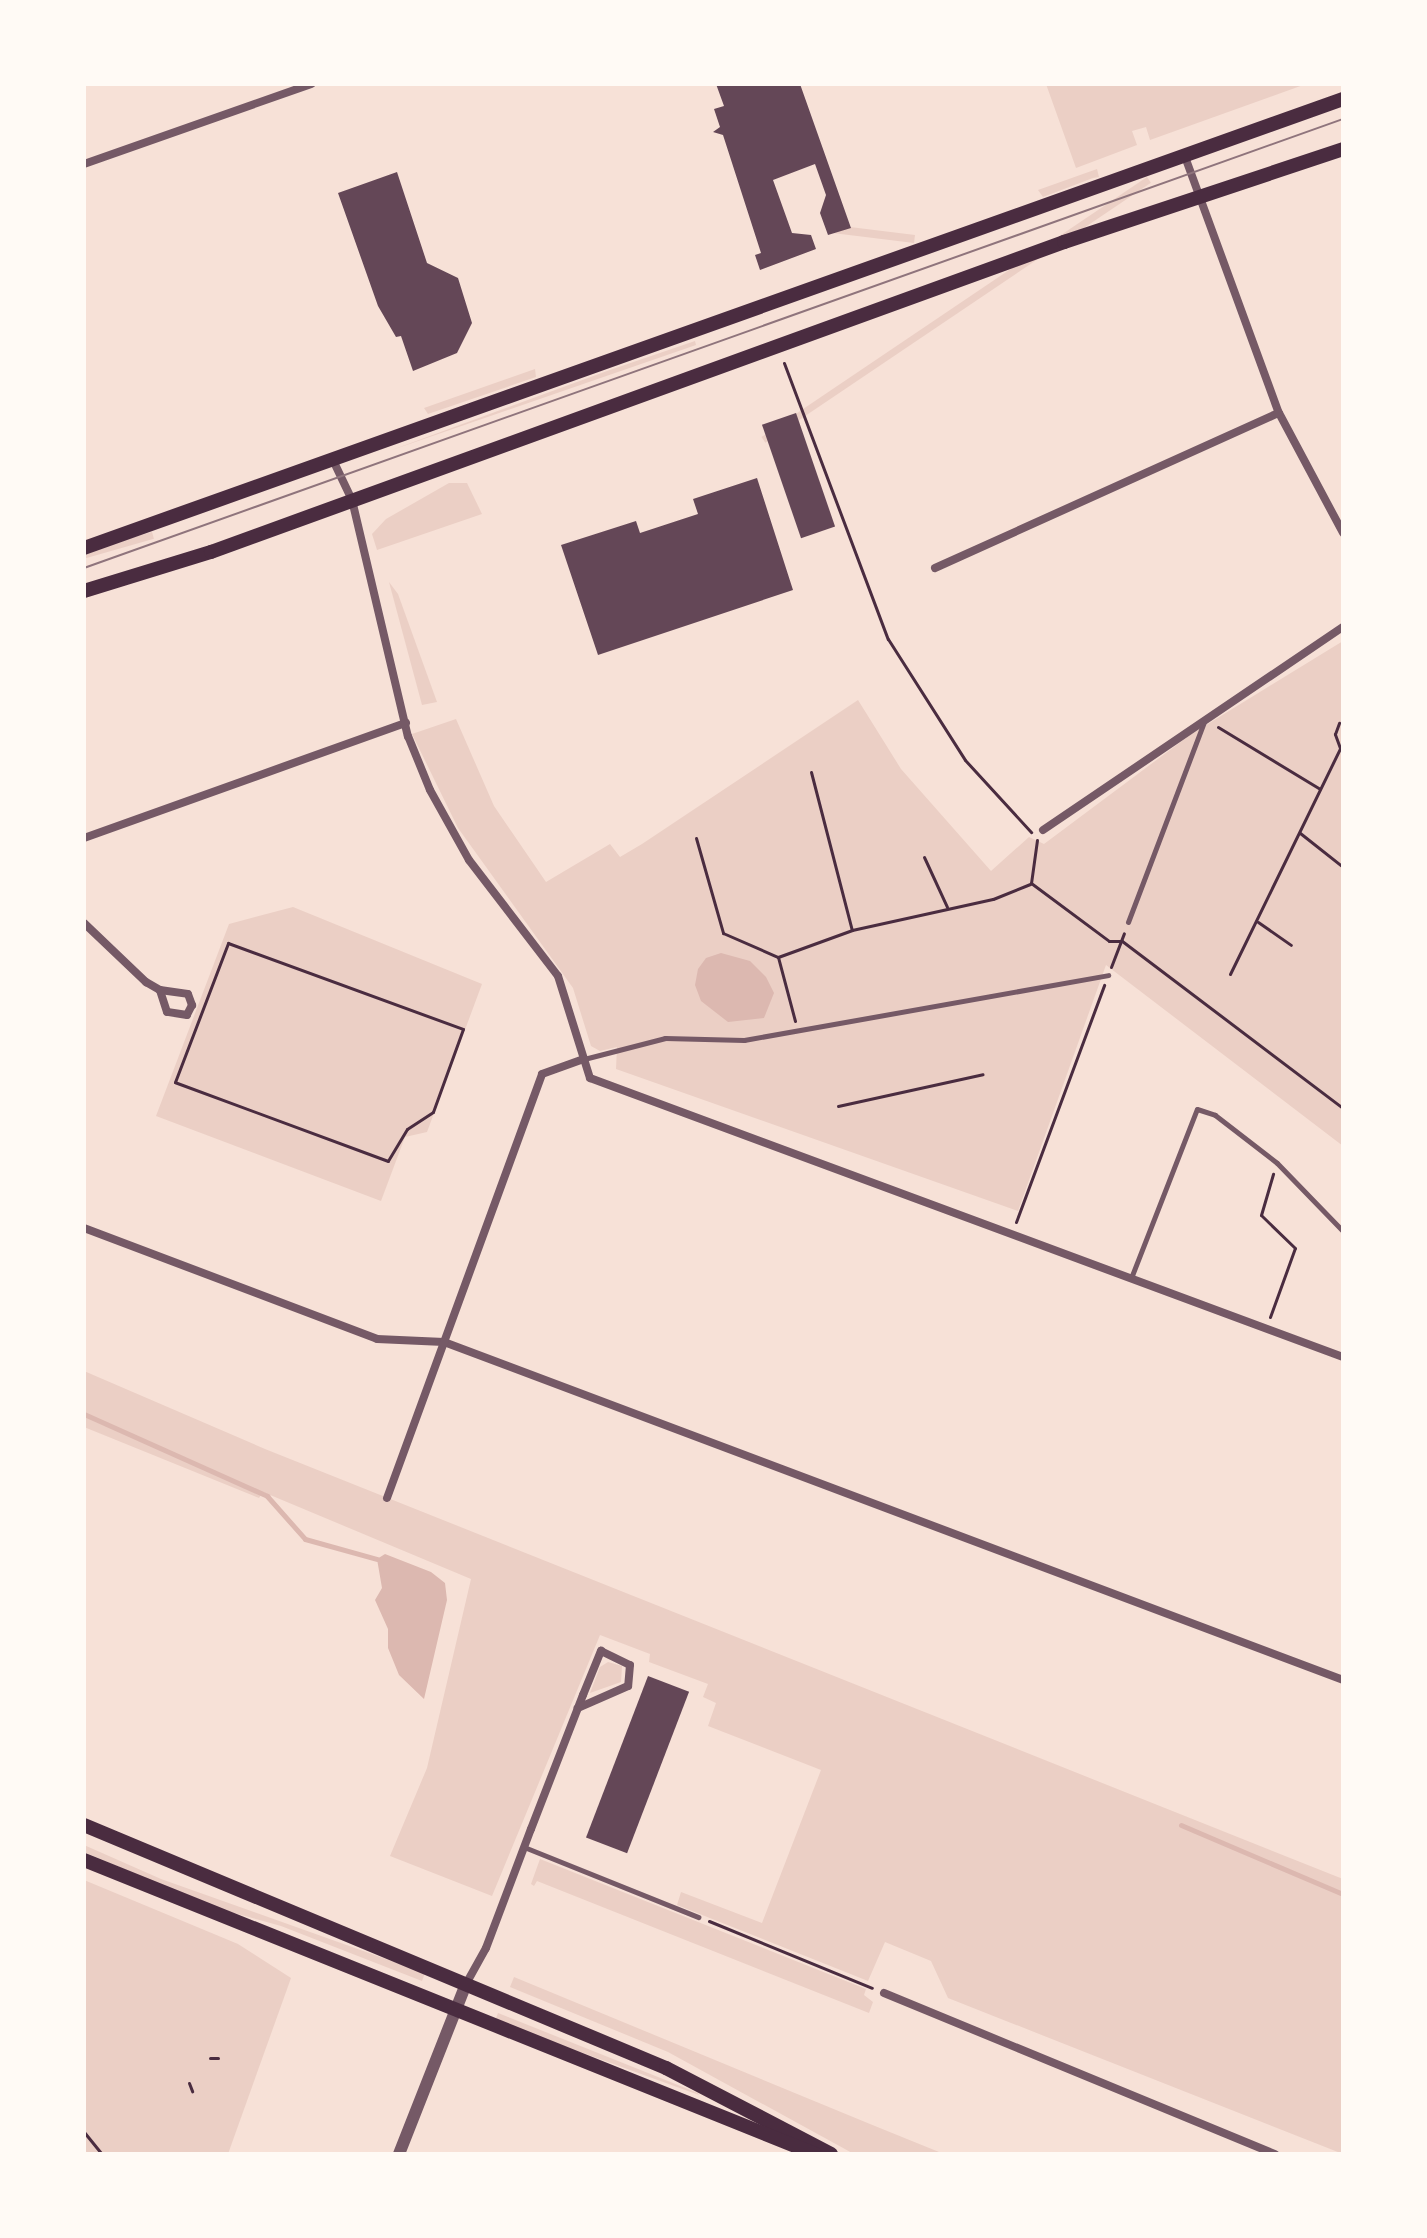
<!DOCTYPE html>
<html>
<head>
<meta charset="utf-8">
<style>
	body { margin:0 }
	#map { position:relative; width:1427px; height:2238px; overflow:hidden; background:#f7e1d7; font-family:Merriweather,serif }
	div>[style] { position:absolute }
	.green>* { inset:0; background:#ebcfc5; transform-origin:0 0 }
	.water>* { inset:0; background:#dcb8b0 }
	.stream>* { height:5px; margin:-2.5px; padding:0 2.5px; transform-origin:2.5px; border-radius:2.5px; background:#dcb8b0 }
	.building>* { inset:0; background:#644757; transform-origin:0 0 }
	.path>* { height:3px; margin:-1.5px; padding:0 1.5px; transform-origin:1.5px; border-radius:1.5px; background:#4a2c40 }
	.service>* { height:5px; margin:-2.5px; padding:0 2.5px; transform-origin:2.5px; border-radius:2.5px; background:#755966 }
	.minor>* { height:8px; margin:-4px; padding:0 4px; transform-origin:4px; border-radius:4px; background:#755966 }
	.tertiary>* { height:12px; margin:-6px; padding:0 6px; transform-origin:6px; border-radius:6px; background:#755966 }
	.secondary>* { height:14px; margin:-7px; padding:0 7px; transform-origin:7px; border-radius:7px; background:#4a2c40 }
	.tram>* { height:2px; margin:-1px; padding:0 1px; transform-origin:1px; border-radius:1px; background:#8f747c }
	span { translate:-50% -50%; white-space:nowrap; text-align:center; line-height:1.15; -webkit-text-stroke:6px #fffaf5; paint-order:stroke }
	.frame { position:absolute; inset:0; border:86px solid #fffaf5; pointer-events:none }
</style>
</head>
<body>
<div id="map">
	<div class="green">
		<div style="clip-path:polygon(1046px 84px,1306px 84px,1150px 140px,1146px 127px,1132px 131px,1137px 145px,1076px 168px)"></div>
		<div style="clip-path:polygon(1097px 169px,1099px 177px,1093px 178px,1043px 197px,1038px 190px)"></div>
		<div style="left:1147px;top:177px;width:7px;height:465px;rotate:56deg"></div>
		<div style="left:915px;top:235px;width:8px;height:84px;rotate:97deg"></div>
		<div style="clip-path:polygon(695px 341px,696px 345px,389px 451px,607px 371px)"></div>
		<div style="clip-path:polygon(535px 369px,536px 377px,428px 414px,424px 408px)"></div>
		<div style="clip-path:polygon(449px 483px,467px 483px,482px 514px,377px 550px,372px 534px,386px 519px)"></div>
		<div style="left:152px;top:532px;width:7px;height:72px;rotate:74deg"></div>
		<div style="clip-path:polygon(389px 582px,398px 594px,437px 702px,422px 705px)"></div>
		<div style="clip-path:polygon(1343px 641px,1343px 1146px,1106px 965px,1018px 1211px,616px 1069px,617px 1047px,600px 1051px,591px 1046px,573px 988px,458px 828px,412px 734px,456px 719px,494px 806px,546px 882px,610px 844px,620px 857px,642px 844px,858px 700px,901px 769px,991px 871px,1029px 837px,1044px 844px,1190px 735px)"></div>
		<div style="clip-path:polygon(293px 907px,482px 984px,427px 1132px,405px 1137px,381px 1201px,156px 1116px,229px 924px)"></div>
		<div style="clip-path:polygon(84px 1371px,265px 1449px,1343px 1879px,1343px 2154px,948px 1998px,931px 1961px,885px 1942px,868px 1981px,677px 1905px,681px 1892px,762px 1923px,821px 1770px,708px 1726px,716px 1703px,703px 1697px,708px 1684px,649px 1662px,650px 1654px,600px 1635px,492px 1896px,390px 1856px,427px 1768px,471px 1579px,263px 1492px,259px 1498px,84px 1427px)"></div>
		<div style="clip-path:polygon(608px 1662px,622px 1666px,621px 1682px,590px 1693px,600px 1667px)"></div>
		<div style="clip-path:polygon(84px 1845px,161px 1879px,425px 1973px,422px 1981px,281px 1926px,216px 1908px,84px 1852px)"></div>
		<div style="clip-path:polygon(540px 1859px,866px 1989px,864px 1995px,873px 2002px,869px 2013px,537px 1881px,534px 1886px,531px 1884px)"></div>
		<div style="clip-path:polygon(84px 1880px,238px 1944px,291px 1978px,228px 2154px,88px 2154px,84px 2149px)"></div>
		<div style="clip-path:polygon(514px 1977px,870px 2124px,944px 2154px,854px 2154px,668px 2052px,510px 1987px)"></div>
		<div style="clip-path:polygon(498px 2013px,698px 2093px,699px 2095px,495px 2021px)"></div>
	</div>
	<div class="water">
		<div style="clip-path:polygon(721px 953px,750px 961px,766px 977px,774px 993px,764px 1018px,728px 1022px,701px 1001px,695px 985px,698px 969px,706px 958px)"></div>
		<div style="clip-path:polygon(385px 1554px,431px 1572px,445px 1583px,447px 1600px,424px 1699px,399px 1675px,388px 1648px,388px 1629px,375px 1600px,382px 1588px,377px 1559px)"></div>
	</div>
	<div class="stream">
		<div style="left:84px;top:1414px;width:201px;rotate:24.1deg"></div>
		<div style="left:267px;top:1496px;width:57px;rotate:48.5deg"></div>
		<div style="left:305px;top:1539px;width:75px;rotate:15.5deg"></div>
		<div style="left:1181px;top:1825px;width:176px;rotate:23.1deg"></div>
	</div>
	<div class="building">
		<div style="clip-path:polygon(716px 84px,800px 84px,851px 228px,828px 235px,820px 213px,826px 195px,815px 164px,773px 180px,792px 233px,811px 235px,816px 249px,760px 270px,755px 255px,761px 253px,723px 135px,713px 132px,720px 127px,714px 109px,724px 106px)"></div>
		<div style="clip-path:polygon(397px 172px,427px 263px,458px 278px,472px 323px,457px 353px,413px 371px,401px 336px,396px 337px,378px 306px,338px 193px)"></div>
		<div style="left:796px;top:413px;width:120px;height:36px;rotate:71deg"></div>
		<div style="clip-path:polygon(757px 478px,793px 590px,598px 655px,561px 545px,636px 521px,640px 533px,698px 514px,693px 499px)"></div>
		<div style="left:648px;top:1676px;width:44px;height:173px;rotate:21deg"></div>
	</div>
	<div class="path">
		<div style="left:784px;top:363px;width:295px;rotate:69.4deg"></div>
		<div style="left:888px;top:639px;width:143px;rotate:57.5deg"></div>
		<div style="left:965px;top:760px;width:98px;rotate:47.5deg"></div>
		<div style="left:1218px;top:727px;width:119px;rotate:31.3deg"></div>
		<div style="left:811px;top:772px;width:163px;rotate:75.5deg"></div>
		<div style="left:1300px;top:833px;width:55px;rotate:38.3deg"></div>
		<div style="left:696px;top:838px;width:99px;rotate:74.1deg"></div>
		<div style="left:723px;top:933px;width:60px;rotate:23.6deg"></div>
		<div style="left:1037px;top:840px;width:43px;rotate:97.9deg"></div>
		<div style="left:1031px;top:883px;width:97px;rotate:36.6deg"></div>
		<div style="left:1109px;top:941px;width:13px"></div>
		<div style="left:1122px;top:941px;width:277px;rotate:37.1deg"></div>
		<div style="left:924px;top:857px;width:55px;rotate:65.3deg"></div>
		<div style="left:1258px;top:922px;width:40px;rotate:34.9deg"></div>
		<div style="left:228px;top:943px;width:250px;rotate:20.1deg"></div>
		<div style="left:463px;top:1029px;width:88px;rotate:109.9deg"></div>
		<div style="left:433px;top:1112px;width:31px;rotate:147deg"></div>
		<div style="left:407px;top:1129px;width:37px;rotate:121deg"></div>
		<div style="left:388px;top:1161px;width:227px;rotate:-159.7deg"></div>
		<div style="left:175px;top:1082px;width:149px;rotate:-69.1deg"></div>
		<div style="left:1111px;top:967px;width:36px;rotate:-69deg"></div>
		<div style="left:1230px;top:974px;width:251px;rotate:-64deg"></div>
		<div style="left:1340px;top:748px;width:15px;rotate:-110deg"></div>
		<div style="left:1335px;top:734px;width:12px;rotate:-70deg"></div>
		<div style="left:795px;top:1021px;width:66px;rotate:-104.9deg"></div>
		<div style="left:778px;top:957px;width:79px;rotate:-20deg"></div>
		<div style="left:852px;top:930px;width:144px;rotate:-12.4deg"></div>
		<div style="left:993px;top:899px;width:40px;rotate:-22deg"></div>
		<div style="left:838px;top:1106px;width:148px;rotate:-12.4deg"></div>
		<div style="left:1016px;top:1222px;width:253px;rotate:-69.6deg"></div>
		<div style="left:1270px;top:1317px;width:73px;rotate:-70.1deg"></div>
		<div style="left:1295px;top:1248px;width:47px;rotate:-135.9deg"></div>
		<div style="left:1261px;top:1215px;width:43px;rotate:-73.7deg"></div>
		<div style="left:709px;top:1921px;width:176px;rotate:22.3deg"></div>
		<div style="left:210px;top:2058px;width:8px"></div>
		<div style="left:189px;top:2083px;width:9px;rotate:69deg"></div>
		<div style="left:84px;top:2132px;width:28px;rotate:51deg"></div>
	</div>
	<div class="service">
		<div style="left:1128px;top:922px;width:214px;rotate:-69.2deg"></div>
		<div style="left:584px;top:1059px;width:84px;rotate:-14.5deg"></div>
		<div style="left:665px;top:1038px;width:79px;rotate:1.5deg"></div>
		<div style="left:744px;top:1040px;width:370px;rotate:-10.1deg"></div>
		<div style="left:1131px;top:1278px;width:181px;rotate:-68.7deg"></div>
		<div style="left:1197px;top:1109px;width:19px;rotate:18deg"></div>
		<div style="left:1215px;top:1115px;width:78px;rotate:37.7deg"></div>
		<div style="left:1277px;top:1163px;width:95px;rotate:45.9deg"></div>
		<div style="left:524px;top:1847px;width:188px;rotate:21.9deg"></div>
	</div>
	<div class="minor">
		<div style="left:1184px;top:154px;width:276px;rotate:69.9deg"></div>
		<div style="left:1279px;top:413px;width:136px;rotate:61.9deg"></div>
		<div style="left:84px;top:164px;width:241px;rotate:-19.4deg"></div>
		<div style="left:332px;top:458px;width:47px;rotate:64.5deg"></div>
		<div style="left:352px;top:500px;width:243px;rotate:76.7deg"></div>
		<div style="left:408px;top:736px;width:58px;rotate:67.8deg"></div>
		<div style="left:430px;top:790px;width:80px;rotate:60.9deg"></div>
		<div style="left:469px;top:860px;width:146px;rotate:52.5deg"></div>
		<div style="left:558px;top:976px;width:107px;rotate:72.6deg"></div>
		<div style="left:590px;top:1078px;width:803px;rotate:20.33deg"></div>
		<div style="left:935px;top:568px;width:377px;rotate:-24.3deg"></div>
		<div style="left:1043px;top:830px;width:362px;rotate:-34.1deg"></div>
		<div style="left:84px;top:838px;width:342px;rotate:-19.7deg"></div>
		<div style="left:84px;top:923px;width:86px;rotate:43.6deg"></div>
		<div style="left:146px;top:982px;width:16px;rotate:30deg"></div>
		<div style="left:160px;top:990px;width:28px;rotate:8deg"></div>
		<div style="left:188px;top:994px;width:12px;rotate:70deg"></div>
		<div style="left:192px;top:1005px;width:11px;rotate:117deg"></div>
		<div style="left:187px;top:1015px;width:20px;rotate:-171deg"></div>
		<div style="left:167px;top:1012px;width:23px;rotate:-108deg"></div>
		<div style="left:84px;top:1228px;width:313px;rotate:20.7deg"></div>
		<div style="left:377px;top:1339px;width:67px;rotate:2.6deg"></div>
		<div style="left:444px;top:1342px;width:960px;rotate:20.6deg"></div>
		<div style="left:387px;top:1498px;width:451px;rotate:-69.9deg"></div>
		<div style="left:542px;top:1074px;width:45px;rotate:-19.7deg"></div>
		<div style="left:466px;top:1984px;width:41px;rotate:-60.9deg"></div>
		<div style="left:486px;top:1948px;width:127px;rotate:-69.3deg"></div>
		<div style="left:531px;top:1829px;width:144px;rotate:-68.8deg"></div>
		<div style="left:583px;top:1695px;width:48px;rotate:-67.8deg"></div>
		<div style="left:601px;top:1651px;width:32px;rotate:26deg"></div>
		<div style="left:630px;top:1665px;width:21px;rotate:95deg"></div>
		<div style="left:628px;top:1686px;width:55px;rotate:156.3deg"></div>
		<div style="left:884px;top:1993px;width:423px;rotate:22.4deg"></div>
	</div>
	<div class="tertiary">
		<div style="left:399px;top:2154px;width:183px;rotate:-68.5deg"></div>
	</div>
	<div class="secondary">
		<div style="left:84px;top:548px;width:1337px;rotate:-19.63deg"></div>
		<div style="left:84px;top:591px;width:133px;rotate:-17.1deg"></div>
		<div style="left:211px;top:552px;width:908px;rotate:-19.97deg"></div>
		<div style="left:1064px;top:242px;width:294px;rotate:-18.4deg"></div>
		<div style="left:84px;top:1825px;width:631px;rotate:22.66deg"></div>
		<div style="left:666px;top:2068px;width:186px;rotate:27.5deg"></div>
		<div style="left:84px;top:1860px;width:788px;rotate:21.91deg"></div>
	</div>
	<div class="tram">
		<div style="left:84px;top:568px;width:1337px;rotate:-19.63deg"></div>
	</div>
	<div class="frame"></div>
</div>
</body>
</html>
